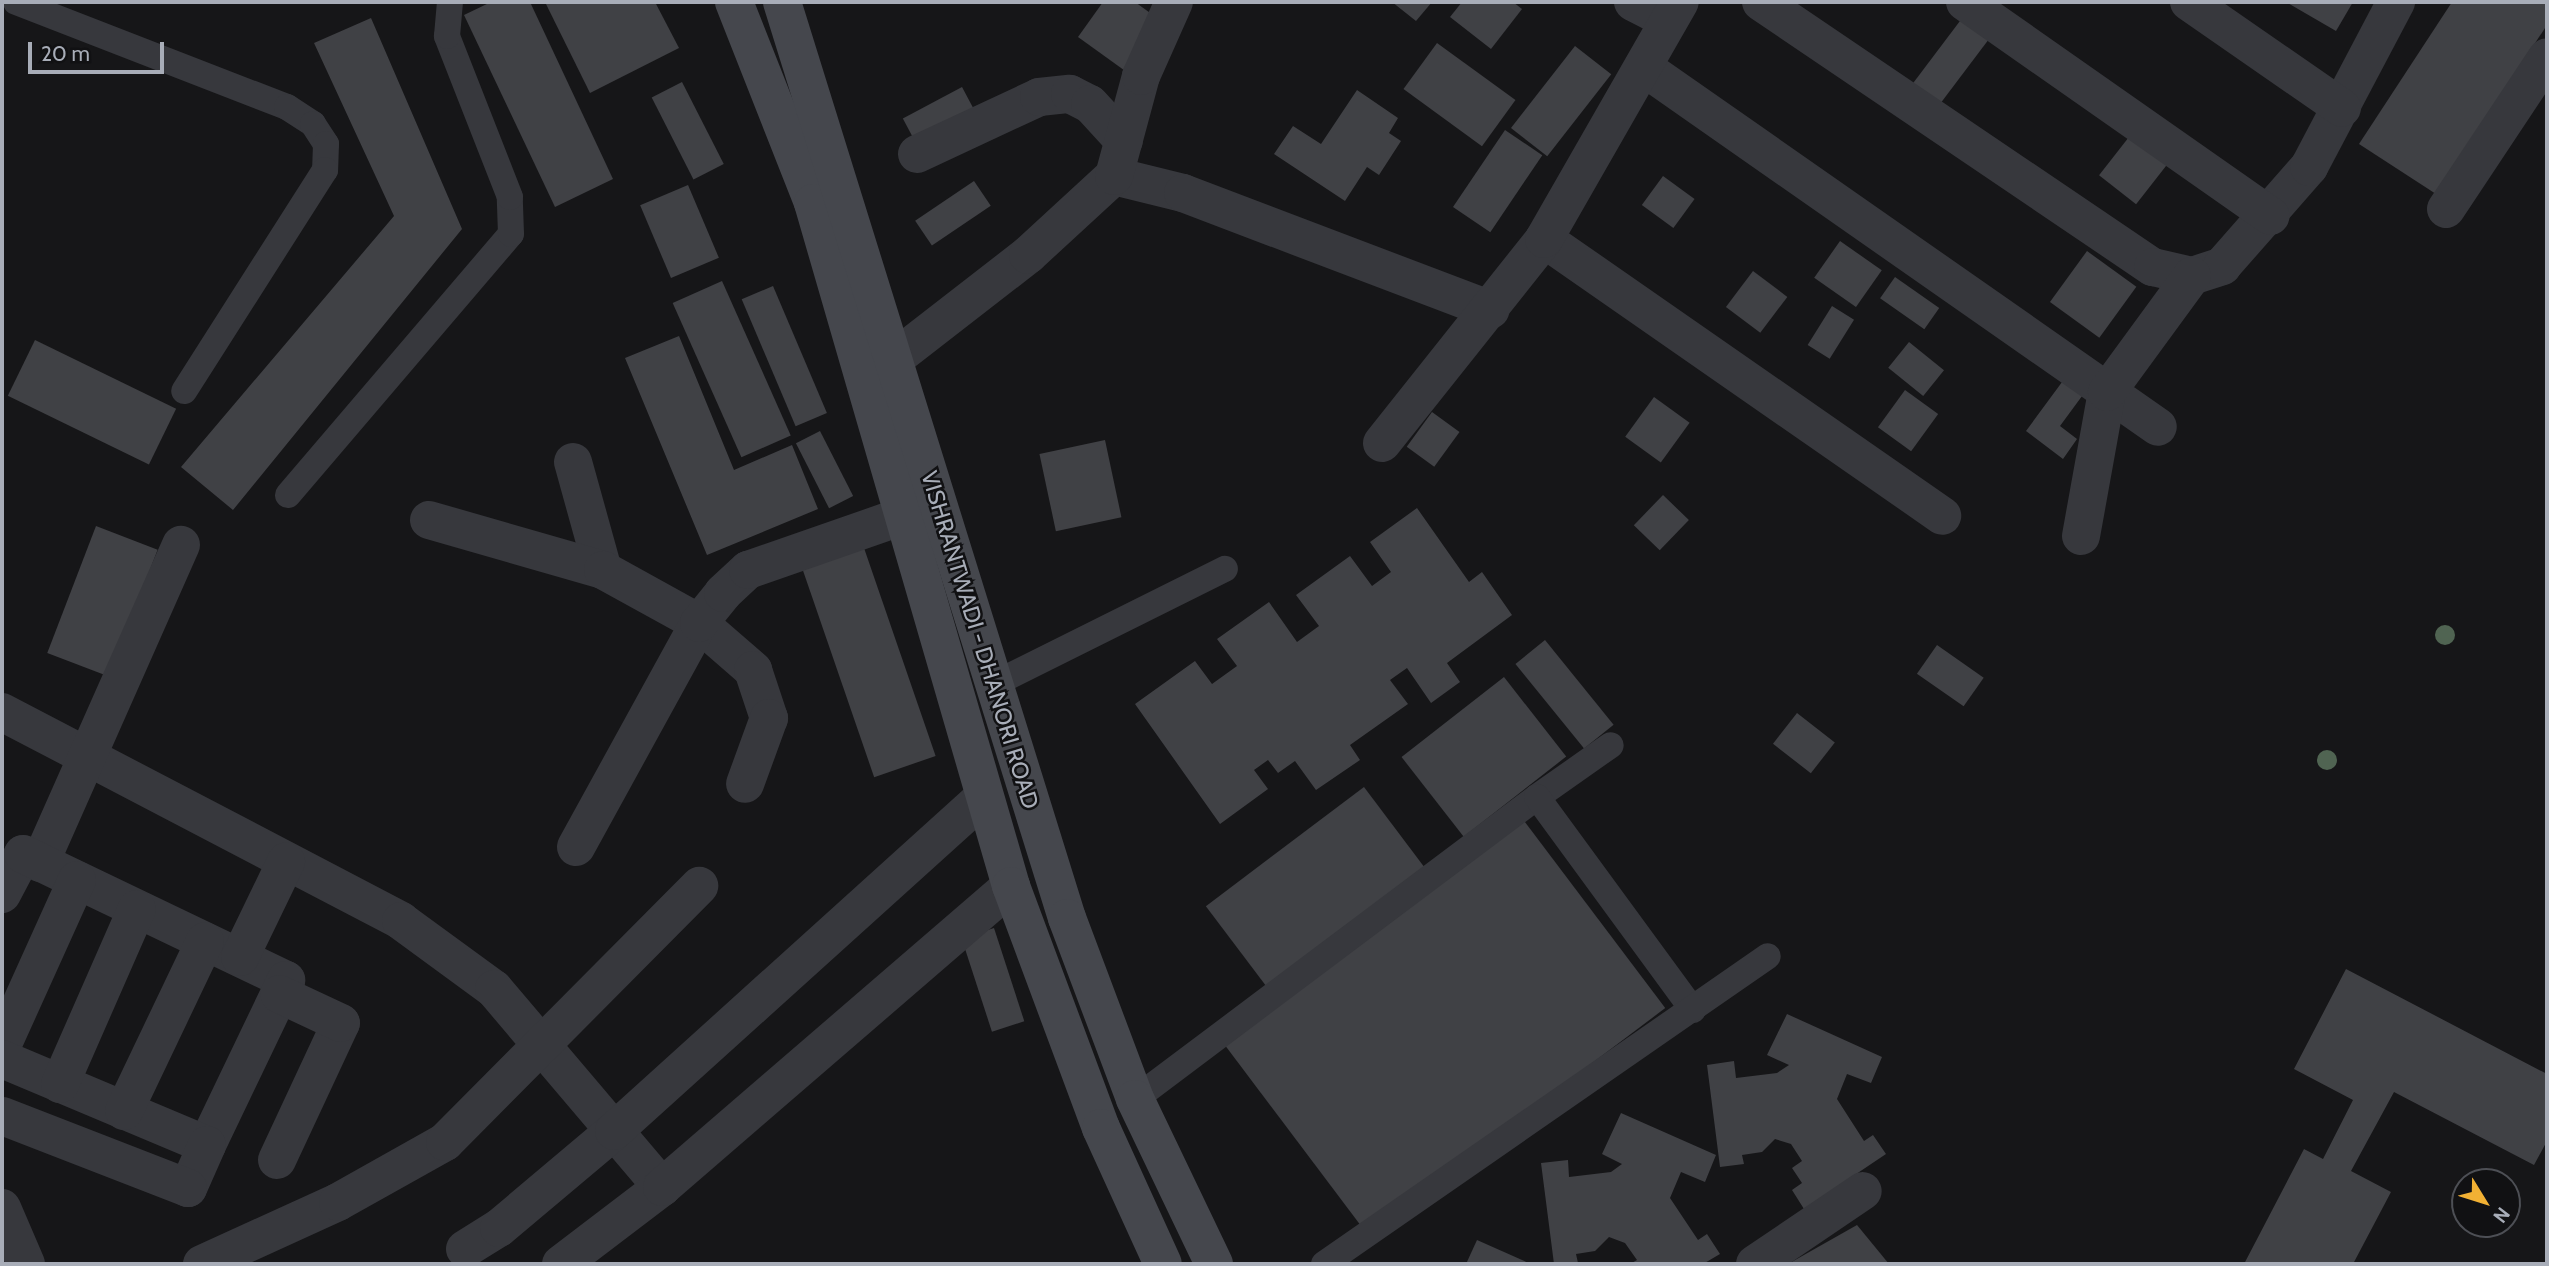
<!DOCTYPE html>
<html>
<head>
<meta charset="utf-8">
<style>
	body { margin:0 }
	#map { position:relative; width:2549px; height:1266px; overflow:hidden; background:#161618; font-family:Cabin,sans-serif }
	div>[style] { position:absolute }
	.building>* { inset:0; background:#404145; transform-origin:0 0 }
	.lane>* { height:26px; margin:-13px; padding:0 13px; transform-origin:13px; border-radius:13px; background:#37383d }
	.street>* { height:38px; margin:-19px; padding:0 19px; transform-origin:19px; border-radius:19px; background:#37383d }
	.secondary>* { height:38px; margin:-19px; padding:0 19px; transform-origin:19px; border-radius:19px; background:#45474d }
	.trees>* { width:20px; height:20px; margin:-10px; border-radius:50%; background:#506452 }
	span { translate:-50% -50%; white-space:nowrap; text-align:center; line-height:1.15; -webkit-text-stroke:5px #111113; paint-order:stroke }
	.street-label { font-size:23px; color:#a8adb8 }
	.frame { position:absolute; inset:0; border:4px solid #a8adb8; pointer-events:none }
	.north { position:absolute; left:2451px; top:1168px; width:70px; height:70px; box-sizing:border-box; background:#111113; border:2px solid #4d4f55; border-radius:50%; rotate:128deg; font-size:19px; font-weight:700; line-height:28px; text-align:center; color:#a8adb8 }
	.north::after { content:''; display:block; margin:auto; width:24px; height:32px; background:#f2b134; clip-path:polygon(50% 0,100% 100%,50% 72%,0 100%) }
	.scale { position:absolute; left:28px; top:42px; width:136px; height:32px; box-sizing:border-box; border:4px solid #a8adb8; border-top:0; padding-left:9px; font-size:21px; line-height:24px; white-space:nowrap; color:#a8adb8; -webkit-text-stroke:5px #111113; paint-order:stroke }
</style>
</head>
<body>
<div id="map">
	<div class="building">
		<div style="clip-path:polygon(491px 2px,530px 2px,613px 179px,555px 207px,464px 15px)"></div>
		<div style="clip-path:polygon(545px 2px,655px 2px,679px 48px,590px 93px)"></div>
		<div style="clip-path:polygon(1103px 2px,1135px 2px,1164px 23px,1128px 73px,1078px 37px)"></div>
		<div style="clip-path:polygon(1392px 2px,1432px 2px,1416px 21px)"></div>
		<div style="clip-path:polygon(1462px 2px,1513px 2px,1522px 9px,1491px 49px,1450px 17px)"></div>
		<div style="clip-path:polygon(2286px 2px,2353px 2px,2336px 31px)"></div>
		<div style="clip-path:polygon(2452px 2px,2547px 2px,2547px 25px,2436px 194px,2359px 144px)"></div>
		<div style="left:1966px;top:13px;width:34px;height:89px;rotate:37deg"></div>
		<div style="clip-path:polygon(371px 18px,462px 229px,233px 510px,181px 467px,394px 216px,314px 43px)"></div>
		<div style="left:1437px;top:43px;width:97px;height:57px;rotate:36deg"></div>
		<div style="left:1575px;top:46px;width:46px;height:104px;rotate:38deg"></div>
		<div style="left:682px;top:82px;width:92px;height:34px;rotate:63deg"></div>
		<div style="left:962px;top:87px;width:30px;height:67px;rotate:62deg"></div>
		<div style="clip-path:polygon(1357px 90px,1398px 118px,1389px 133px,1401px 141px,1379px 175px,1367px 167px,1345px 201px,1274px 154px,1293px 126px,1321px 144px)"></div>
		<div style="left:2136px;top:128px;width:47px;height:60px;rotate:38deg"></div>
		<div style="left:1505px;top:130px;width:45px;height:93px;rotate:34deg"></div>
		<div style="left:1663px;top:176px;width:39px;height:36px;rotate:36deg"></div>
		<div style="left:974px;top:181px;width:30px;height:71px;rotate:56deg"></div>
		<div style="left:688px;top:185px;width:79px;height:52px;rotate:67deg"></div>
		<div style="left:1840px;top:241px;width:51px;height:45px;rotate:35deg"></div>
		<div style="left:2087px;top:251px;width:61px;height:63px;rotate:36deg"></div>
		<div style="left:1753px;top:271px;width:43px;height:45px;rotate:37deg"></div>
		<div style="left:1895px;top:277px;width:54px;height:26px;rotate:35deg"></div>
		<div style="left:722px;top:281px;width:169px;height:54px;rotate:66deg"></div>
		<div style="left:773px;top:286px;width:138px;height:34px;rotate:67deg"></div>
		<div style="left:1832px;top:306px;width:26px;height:46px;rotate:32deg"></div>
		<div style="clip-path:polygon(679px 336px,734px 470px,792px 445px,818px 509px,707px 555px,625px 358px)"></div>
		<div style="left:35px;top:340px;width:157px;height:62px;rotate:26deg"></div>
		<div style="left:1909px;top:342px;width:45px;height:33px;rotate:39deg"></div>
		<div style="clip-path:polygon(2065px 378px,2085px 392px,2060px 426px,2077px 439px,2063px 459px,2026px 431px)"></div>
		<div style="left:1905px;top:390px;width:41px;height:46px;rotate:36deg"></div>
		<div style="left:1654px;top:397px;width:44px;height:49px;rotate:36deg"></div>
		<div style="left:1432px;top:412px;width:34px;height:43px;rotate:36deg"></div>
		<div style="left:820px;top:431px;width:73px;height:27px;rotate:63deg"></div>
		<div style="left:1105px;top:440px;width:79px;height:67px;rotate:78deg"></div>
		<div style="left:1663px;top:495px;width:36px;height:42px;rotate:44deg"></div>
		<div style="clip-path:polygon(1417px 508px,1469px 582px,1482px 572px,1512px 615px,1447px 663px,1460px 682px,1431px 703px,1407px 668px,1390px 680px,1408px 704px,1350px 745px,1360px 760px,1316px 790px,1295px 761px,1278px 773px,1268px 760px,1254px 770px,1268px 789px,1220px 824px,1135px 704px,1195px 661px,1212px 684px,1237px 666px,1217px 639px,1269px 602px,1297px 642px,1319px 626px,1296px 595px,1350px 556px,1372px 586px,1391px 572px,1370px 542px)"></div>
		<div style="left:96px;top:526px;width:66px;height:136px;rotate:21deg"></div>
		<div style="left:864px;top:548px;width:220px;height:65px;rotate:71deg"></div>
		<div style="left:1545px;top:640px;width:109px;height:38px;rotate:51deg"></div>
		<div style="left:1937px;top:645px;width:57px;height:35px;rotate:35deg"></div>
		<div style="left:1504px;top:677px;width:101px;height:130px;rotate:52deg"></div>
		<div style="left:1797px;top:713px;width:48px;height:39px;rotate:38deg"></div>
		<div style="left:1364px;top:787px;width:106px;height:198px;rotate:53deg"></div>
		<div style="left:1522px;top:818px;width:238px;height:374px;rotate:53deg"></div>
		<div style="left:994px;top:928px;width:98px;height:34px;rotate:72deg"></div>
		<div style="clip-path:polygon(2346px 969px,2547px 1074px,2547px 1141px,2534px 1165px,2394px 1092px,2351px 1171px,2391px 1192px,2353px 1264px,2244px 1264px,2304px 1149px,2323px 1159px,2353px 1100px,2294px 1069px)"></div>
		<div style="clip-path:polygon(1787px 1014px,1882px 1057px,1871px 1083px,1847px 1074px,1837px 1099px,1864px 1141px,1873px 1135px,1886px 1154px,1804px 1209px,1792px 1190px,1802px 1183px,1792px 1168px,1802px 1161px,1791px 1144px,1775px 1139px,1762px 1152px,1742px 1155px,1744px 1164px,1720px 1167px,1707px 1065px,1734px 1061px,1736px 1078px,1777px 1073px,1789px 1065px,1767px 1055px)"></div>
		<div style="clip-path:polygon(1621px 1113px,1716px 1155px,1705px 1182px,1681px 1172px,1670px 1198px,1698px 1240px,1707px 1234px,1720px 1254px,1703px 1264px,1630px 1264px,1637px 1260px,1625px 1243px,1609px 1237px,1595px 1251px,1576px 1254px,1578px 1263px,1554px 1264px,1541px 1163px,1568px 1160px,1569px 1177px,1611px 1172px,1622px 1164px,1602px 1154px)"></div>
		<div style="clip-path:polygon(1857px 1225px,1889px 1264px,1788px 1264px)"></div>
		<div style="clip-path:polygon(1477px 1240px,1531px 1264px,1466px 1264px)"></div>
	</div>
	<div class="lane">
		<div style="left:16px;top:2px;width:291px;rotate:21.2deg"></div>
		<div style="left:287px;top:107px;width:31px;rotate:33deg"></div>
		<div style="left:313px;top:124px;width:24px;rotate:57deg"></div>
		<div style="left:326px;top:144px;width:26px;rotate:92deg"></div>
		<div style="left:325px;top:170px;width:262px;rotate:122.5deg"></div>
		<div style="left:288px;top:495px;width:343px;rotate:-49.5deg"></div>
		<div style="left:511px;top:234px;width:37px;rotate:-92deg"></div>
		<div style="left:510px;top:197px;width:173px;rotate:-111.4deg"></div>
		<div style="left:447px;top:36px;width:34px;rotate:-85deg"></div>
		<div style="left:994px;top:684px;width:258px;rotate:-26.5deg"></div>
		<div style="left:1537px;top:797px;width:90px;rotate:-35.1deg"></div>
		<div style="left:1135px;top:1099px;width:503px;rotate:-36.92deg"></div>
		<div style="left:1537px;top:797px;width:264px;rotate:53.8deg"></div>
		<div style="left:1324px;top:1264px;width:540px;rotate:-34.75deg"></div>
	</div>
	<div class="street">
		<div style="left:1633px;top:2px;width:39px;rotate:27deg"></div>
		<div style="left:1761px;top:2px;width:473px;rotate:34.1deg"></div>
		<div style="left:2153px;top:267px;width:40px;rotate:13deg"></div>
		<div style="left:2192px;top:276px;width:32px;rotate:-18deg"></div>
		<div style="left:2222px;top:266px;width:132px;rotate:-48.7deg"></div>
		<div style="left:2309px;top:167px;width:187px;rotate:-62.2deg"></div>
		<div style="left:1965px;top:2px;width:373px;rotate:35deg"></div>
		<div style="left:2189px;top:2px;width:186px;rotate:34.7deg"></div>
		<div style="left:1643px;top:67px;width:628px;rotate:34.95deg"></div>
		<div style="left:917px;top:154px;width:135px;rotate:-25deg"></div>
		<div style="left:1039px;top:97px;width:31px;rotate:-6deg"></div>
		<div style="left:1070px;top:94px;width:22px;rotate:27deg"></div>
		<div style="left:1090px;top:104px;width:50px;rotate:47.4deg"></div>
		<div style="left:1114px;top:176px;width:71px;rotate:13.8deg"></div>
		<div style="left:1183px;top:193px;width:329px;rotate:20.8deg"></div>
		<div style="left:2446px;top:209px;width:182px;rotate:-56.4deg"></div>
		<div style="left:1544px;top:239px;width:485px;rotate:34.8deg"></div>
		<div style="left:894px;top:359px;width:170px;rotate:-37.8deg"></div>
		<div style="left:1028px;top:255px;width:117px;rotate:-42.6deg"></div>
		<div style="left:1114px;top:176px;width:104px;rotate:-74.9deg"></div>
		<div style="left:1141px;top:76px;width:81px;rotate:-66deg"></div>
		<div style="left:1382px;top:443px;width:260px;rotate:-51.5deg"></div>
		<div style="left:1544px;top:239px;width:273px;rotate:-60.2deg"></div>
		<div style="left:573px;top:462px;width:112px;rotate:74.5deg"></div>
		<div style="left:429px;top:520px;width:181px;rotate:16deg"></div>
		<div style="left:603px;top:570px;width:110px;rotate:28.9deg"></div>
		<div style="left:699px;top:623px;width:72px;rotate:41deg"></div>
		<div style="left:753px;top:670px;width:51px;rotate:71.6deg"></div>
		<div style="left:769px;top:718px;width:70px;rotate:110deg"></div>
		<div style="left:2081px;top:536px;width:146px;rotate:-79.8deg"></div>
		<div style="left:2107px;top:392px;width:144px;rotate:-53.8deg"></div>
		<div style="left:2px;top:712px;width:450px;rotate:27.6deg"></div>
		<div style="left:401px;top:921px;width:115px;rotate:36.2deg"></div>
		<div style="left:494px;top:989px;width:260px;rotate:49.7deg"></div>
		<div style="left:576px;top:847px;width:256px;rotate:-61.2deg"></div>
		<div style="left:699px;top:623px;width:38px;rotate:-51deg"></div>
		<div style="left:723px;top:593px;width:34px;rotate:-43deg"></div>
		<div style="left:748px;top:570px;width:164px;rotate:-19.2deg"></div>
		<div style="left:40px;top:863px;width:348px;rotate:-66.1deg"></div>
		<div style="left:2px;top:894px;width:45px;rotate:-62.3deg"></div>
		<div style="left:23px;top:854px;width:292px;rotate:25.6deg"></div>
		<div style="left:286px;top:980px;width:183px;rotate:115.6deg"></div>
		<div style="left:240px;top:957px;width:106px;rotate:-64.2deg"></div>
		<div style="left:2px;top:1046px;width:182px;rotate:-65.7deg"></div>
		<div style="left:2px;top:1059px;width:222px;rotate:22.8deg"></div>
		<div style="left:207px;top:1145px;width:47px;rotate:113.8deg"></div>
		<div style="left:188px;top:1188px;width:199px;rotate:-158.8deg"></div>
		<div style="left:60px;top:1084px;width:191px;rotate:-66.3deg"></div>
		<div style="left:124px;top:1111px;width:188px;rotate:-64.5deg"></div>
		<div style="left:277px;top:1160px;width:151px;rotate:-65deg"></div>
		<div style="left:341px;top:1023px;width:68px;rotate:-154.9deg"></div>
		<div style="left:2px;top:1208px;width:61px;rotate:66.8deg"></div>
		<div style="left:465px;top:1249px;width:40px;rotate:-32deg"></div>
		<div style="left:499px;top:1228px;width:150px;rotate:-40.1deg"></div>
		<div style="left:614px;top:1131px;width:498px;rotate:-42.1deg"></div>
		<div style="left:202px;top:1264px;width:149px;rotate:-24.5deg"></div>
		<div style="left:338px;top:1202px;width:123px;rotate:-29.3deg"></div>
		<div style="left:445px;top:1142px;width:361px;rotate:-45.2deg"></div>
		<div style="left:561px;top:1264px;width:127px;rotate:-37.3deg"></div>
		<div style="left:662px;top:1187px;width:461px;rotate:-40.8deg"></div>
		<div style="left:1755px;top:1264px;width:130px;rotate:-34.1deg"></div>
	</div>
	<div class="secondary">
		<div style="left:734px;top:2px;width:216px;rotate:68.5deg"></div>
		<div style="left:813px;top:203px;width:711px;rotate:73.83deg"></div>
		<div style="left:1011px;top:886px;width:258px;rotate:69.6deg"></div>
		<div style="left:1101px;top:1128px;width:149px;rotate:65.5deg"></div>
		<div style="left:782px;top:2px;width:959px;rotate:72.72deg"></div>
		<div style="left:1067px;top:918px;width:193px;rotate:69.4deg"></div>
		<div style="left:1135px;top:1099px;width:183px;rotate:64.4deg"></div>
	</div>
	<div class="trees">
		<div style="left:2445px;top:635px"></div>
		<div style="left:2327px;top:760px"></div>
	</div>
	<div class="street-label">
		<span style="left:980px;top:640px;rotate:73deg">VISHRANTWADI - DHANORI ROAD</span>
	</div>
	<div class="frame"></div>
	<div class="north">N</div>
	<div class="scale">20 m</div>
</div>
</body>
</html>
